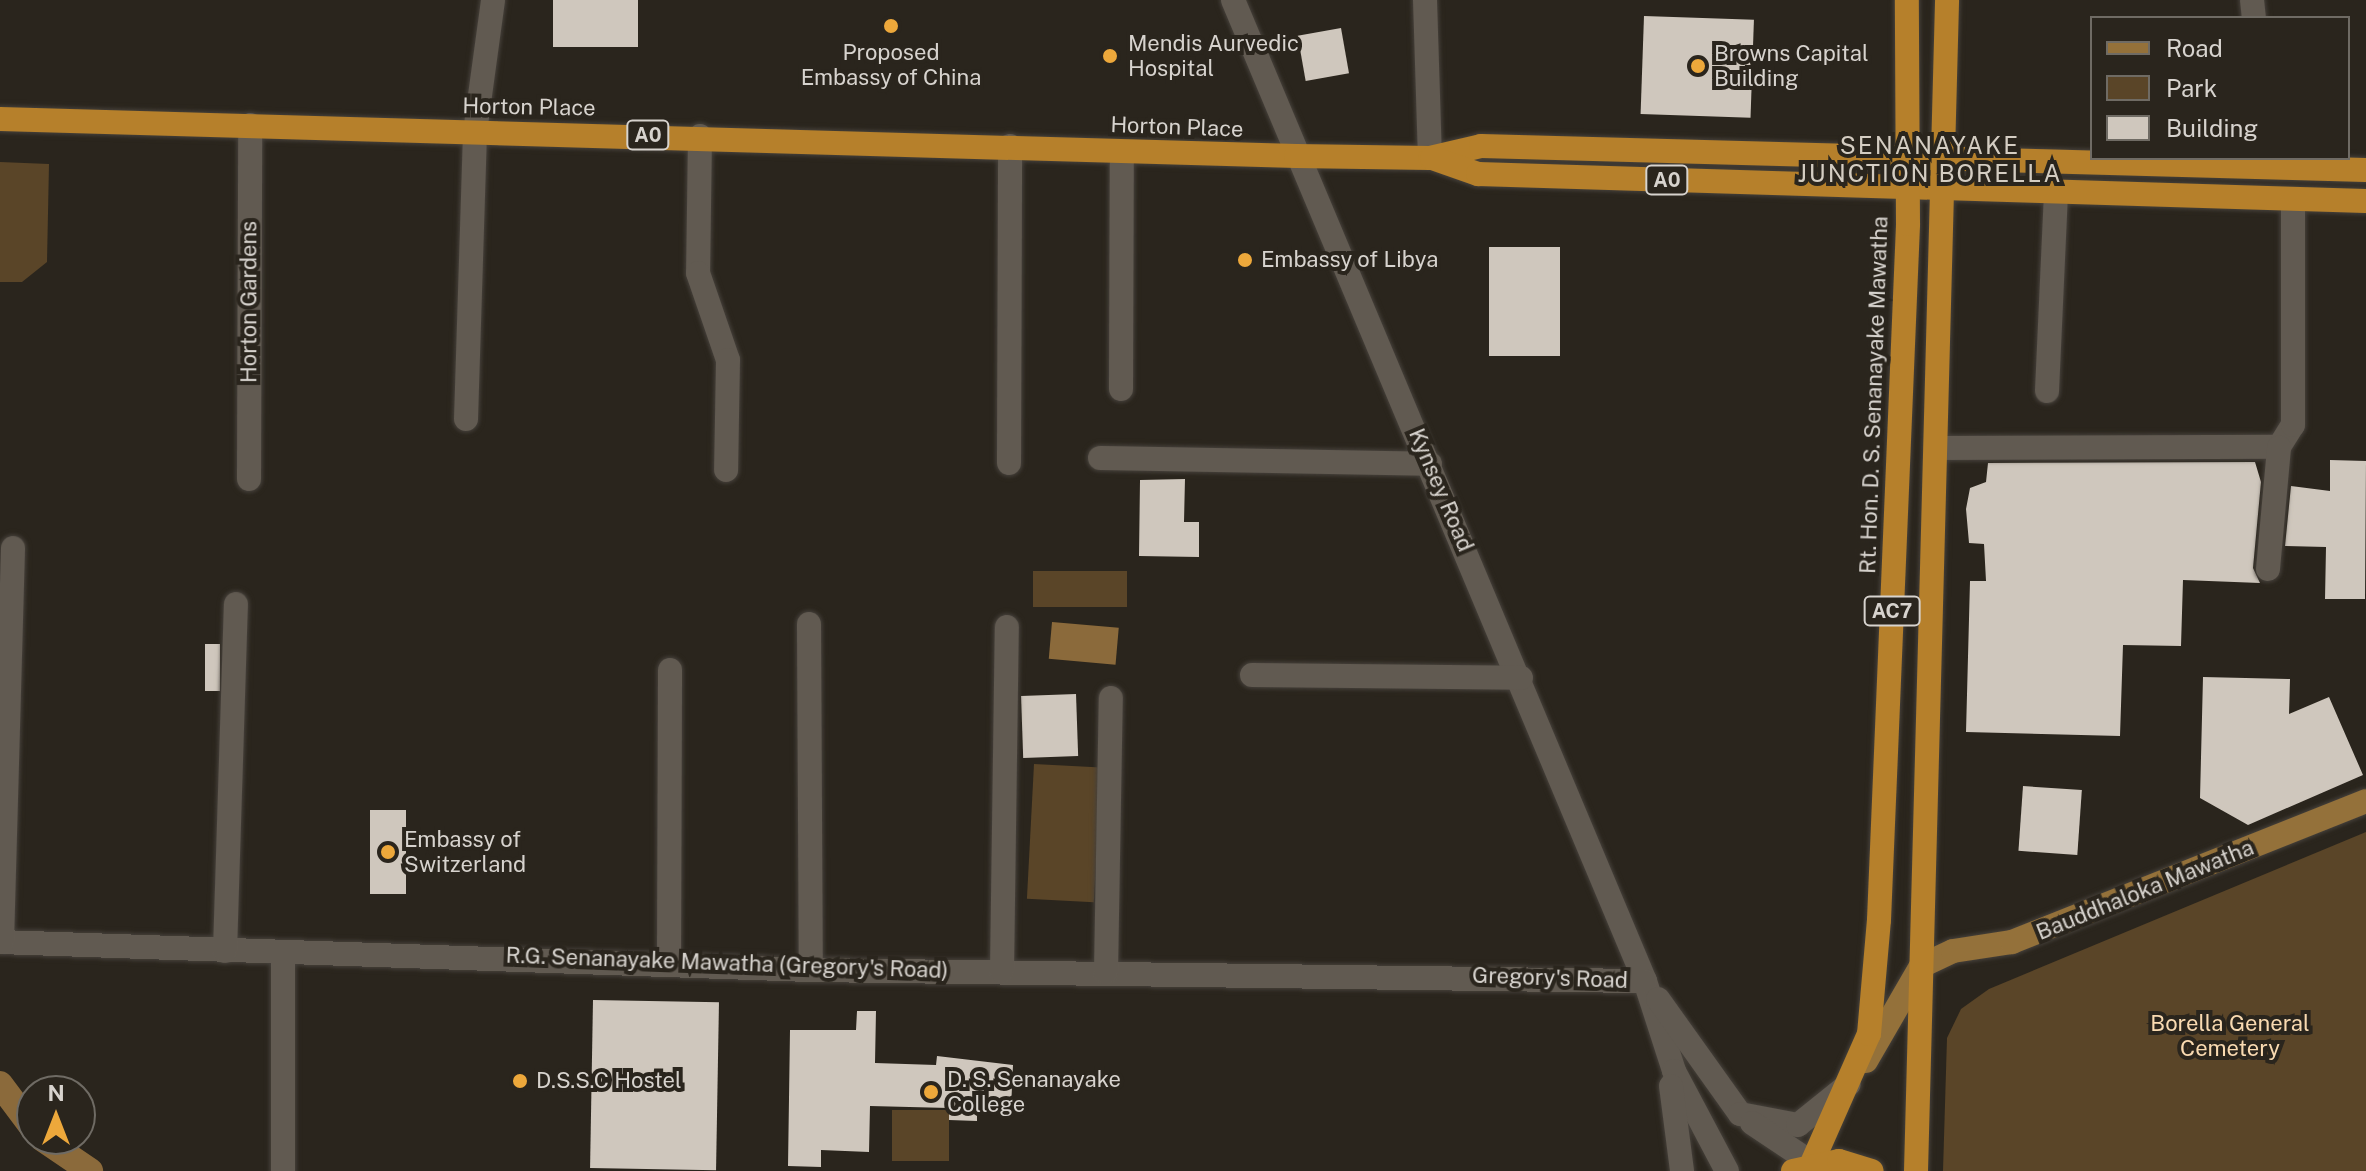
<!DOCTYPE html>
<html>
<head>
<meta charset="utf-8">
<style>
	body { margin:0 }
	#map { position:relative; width:2366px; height:1171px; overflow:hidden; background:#2a251d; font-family:"Public Sans",sans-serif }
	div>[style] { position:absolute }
	.green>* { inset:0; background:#5a4528; transform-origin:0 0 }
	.water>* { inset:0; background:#8b6a3b; transform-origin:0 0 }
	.canal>* { height:26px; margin:-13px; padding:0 13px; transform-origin:13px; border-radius:13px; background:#8b6a3b }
	.building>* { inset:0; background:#cfc7bd; transform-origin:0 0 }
	.roads { filter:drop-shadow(0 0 2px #46413b) drop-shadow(0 0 2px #46413b) }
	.minor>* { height:24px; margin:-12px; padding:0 12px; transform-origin:12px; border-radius:12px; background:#615a51 }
	.major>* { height:24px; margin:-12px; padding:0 12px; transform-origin:12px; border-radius:12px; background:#94713a }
	.highway>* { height:24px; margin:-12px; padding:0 12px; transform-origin:12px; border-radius:12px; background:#b6802b }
	.dots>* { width:22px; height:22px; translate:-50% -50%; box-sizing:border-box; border:4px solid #2a251d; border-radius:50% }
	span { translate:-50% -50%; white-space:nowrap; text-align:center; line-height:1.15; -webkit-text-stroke:8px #2a251d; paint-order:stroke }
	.shield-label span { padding:2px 6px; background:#2a251d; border:2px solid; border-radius:6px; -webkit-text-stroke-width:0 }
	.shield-label { font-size:20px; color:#d7d3ce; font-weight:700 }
	.poi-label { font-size:22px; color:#d7d3ce }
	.left { translate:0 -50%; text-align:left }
	.street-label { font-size:22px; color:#d7d3ce }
	.park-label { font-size:22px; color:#f9dab1 }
	.neighbourhood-label { font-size:24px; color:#d4cdc2; letter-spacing:2px }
	.legend { position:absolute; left:2090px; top:16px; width:260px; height:144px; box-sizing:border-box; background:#2a251d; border:2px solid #6f6b64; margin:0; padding:10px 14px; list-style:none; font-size:24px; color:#d7d3ce }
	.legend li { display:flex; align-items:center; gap:16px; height:40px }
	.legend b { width:40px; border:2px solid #6f6b64 }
	.north { position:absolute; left:16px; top:1075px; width:80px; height:80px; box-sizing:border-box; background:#2a251d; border:2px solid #6f6b64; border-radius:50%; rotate:0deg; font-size:22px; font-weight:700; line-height:32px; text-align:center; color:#d7d3ce }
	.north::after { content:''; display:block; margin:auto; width:28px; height:36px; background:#eda83b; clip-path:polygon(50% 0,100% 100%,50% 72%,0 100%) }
</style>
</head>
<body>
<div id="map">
	<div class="green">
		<div style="clip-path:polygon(0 162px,49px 164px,47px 262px,22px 282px,0 282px)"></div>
		<div style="left:1033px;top:571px;width:94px;height:36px"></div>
		<div style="left:1034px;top:764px;width:67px;height:135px;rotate:3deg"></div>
		<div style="clip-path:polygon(2366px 832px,2366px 1171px,1943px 1171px,1947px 1038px,1961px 1009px,1989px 989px)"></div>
		<div style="left:892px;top:1110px;width:57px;height:51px"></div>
	</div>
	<div class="water">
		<div style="left:1052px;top:622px;width:67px;height:37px;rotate:5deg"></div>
	</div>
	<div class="canal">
		<div style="left:0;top:1084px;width:54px;rotate:53.3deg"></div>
		<div style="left:43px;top:1139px;width:57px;rotate:34.2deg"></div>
	</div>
	<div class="building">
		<div style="left:553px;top:0;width:85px;height:47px"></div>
		<div style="left:1644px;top:16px;width:110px;height:98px;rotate:2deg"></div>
		<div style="left:1341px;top:28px;width:46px;height:44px;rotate:80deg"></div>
		<div style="left:1489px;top:247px;width:71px;height:109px"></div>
		<div style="clip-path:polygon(2330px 460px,2366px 461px,2365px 599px,2325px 599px,2326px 547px,2285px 546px,2291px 486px,2330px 491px)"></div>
		<div style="clip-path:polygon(2255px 462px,2261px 482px,2253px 568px,2260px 583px,2183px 580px,2181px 646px,2123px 645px,2120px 736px,1966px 732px,1970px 581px,1986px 581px,1984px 544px,1969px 543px,1966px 509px,1970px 488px,1986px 482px,1988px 463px)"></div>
		<div style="clip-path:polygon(1185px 479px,1184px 522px,1199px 522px,1199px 557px,1139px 556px,1140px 480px)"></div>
		<div style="left:205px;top:644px;width:15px;height:47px"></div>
		<div style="clip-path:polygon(2203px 677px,2290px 679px,2289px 714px,2329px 697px,2363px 775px,2248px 825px,2200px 798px)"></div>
		<div style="left:1076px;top:694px;width:62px;height:55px;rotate:88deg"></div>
		<div style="left:2023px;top:786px;width:59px;height:65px;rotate:4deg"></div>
		<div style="left:370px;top:810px;width:36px;height:84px"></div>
		<div style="left:593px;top:1000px;width:126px;height:168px;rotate:1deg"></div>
		<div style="clip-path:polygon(857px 1011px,876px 1011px,875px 1063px,936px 1065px,937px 1056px,1013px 1065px,1011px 1109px,977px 1108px,977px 1121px,949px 1120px,949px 1108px,870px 1106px,869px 1152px,821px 1150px,821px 1167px,788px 1166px,790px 1030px,856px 1030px)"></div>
	</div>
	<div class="roads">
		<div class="minor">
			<div style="left:1233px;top:0;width:1064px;rotate:67.22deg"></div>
			<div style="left:1645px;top:981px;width:95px;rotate:72.1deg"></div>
			<div style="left:1674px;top:1071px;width:113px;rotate:62.1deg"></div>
			<div style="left:1425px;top:0;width:158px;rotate:88.2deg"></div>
			<div style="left:2252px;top:0;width:18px;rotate:84deg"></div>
			<div style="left:700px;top:136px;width:137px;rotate:90.8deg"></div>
			<div style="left:698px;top:273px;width:92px;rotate:71deg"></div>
			<div style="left:728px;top:360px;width:110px;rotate:91deg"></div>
			<div style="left:1121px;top:389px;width:237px;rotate:-89.8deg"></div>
			<div style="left:2047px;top:391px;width:198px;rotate:-87.4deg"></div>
			<div style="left:466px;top:419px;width:287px;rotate:-88.2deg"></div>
			<div style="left:475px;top:132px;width:133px;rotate:-82.2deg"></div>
			<div style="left:1937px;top:448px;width:342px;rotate:-0.2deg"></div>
			<div style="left:2279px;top:447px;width:26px;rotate:-58deg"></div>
			<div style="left:2293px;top:425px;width:226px;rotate:-90deg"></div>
			<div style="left:1100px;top:458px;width:330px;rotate:1deg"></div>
			<div style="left:1009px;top:463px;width:317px;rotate:-89.8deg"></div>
			<div style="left:249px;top:479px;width:354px;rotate:-89.8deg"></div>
			<div style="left:2268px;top:569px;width:122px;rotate:-84.8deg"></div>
			<div style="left:809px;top:624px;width:346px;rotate:89.7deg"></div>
			<div style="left:1252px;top:675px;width:269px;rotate:0.6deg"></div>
			<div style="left:0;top:942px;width:811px;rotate:1.98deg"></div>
			<div style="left:811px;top:970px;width:834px;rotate:0.76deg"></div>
			<div style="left:2px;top:942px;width:394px;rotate:-88.4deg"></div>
			<div style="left:225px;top:951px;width:347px;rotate:-88.2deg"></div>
			<div style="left:669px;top:965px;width:295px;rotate:-89.8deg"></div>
			<div style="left:1002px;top:971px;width:344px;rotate:-89.2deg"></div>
			<div style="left:1106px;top:972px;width:274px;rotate:-89deg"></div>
			<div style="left:1658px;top:999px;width:141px;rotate:54.5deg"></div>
			<div style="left:1740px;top:1114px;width:59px;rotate:10.7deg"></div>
			<div style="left:1798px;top:1125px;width:65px;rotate:-38.8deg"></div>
			<div style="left:1671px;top:1086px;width:86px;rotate:82.6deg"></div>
			<div style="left:1752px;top:1123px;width:72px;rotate:33.7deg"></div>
			<div style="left:283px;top:1171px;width:219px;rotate:-90deg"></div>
		</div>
		<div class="major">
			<div style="left:1866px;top:1061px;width:110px;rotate:-59.9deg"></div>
			<div style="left:1921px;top:966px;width:35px;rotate:-25deg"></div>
			<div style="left:1953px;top:951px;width:60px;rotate:-8.7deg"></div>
			<div style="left:2012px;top:942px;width:381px;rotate:-21.7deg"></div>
		</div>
		<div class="highway">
			<div style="left:0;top:119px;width:1297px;rotate:1.64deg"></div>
			<div style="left:1296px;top:156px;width:134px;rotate:0.9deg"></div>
			<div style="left:1430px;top:158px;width:52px;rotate:-13.2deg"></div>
			<div style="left:1481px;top:146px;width:885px;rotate:1.55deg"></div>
			<div style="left:1432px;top:158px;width:49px;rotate:19.2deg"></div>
			<div style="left:1478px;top:174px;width:888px;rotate:1.74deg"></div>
			<div style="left:1812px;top:1163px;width:141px;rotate:-66.2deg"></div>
			<div style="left:1869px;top:1034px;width:114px;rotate:-85deg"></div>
			<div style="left:1879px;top:920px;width:697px;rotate:-87.61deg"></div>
			<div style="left:1908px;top:224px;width:224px;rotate:-90.3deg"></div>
			<div style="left:1793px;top:1171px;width:47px;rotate:-12.3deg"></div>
			<div style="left:1839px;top:1161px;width:34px;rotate:17deg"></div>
			<div style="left:1916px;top:1171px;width:1171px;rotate:-88.48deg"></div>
		</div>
	</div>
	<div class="dots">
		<div style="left:891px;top:26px;background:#eda83b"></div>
		<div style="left:1110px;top:56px;background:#eda83b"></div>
		<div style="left:1698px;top:66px;background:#eda83b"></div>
		<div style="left:1245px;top:260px;background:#eda83b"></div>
		<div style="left:388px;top:852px;background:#eda83b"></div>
		<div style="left:520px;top:1081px;background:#eda83b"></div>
		<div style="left:931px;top:1092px;background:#eda83b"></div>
	</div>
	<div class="shield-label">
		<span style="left:648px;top:135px">A0</span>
		<span style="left:1667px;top:180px">A0</span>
		<span style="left:1892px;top:611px">AC7</span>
	</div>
	<div class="poi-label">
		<span class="left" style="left:1128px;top:56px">Mendis Aurvedic<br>Hospital</span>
		<span style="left:891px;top:65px">Proposed<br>Embassy of China</span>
		<span class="left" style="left:1714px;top:66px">Browns Capital<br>Building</span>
		<span class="left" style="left:1261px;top:260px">Embassy of Libya</span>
		<span class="left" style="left:404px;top:852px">Embassy of<br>Switzerland</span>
		<span class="left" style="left:947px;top:1092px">D. S. Senanayake<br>College</span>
		<span class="left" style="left:536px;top:1081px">D.S.S.C Hostel</span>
	</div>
	<div class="street-label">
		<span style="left:529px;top:107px;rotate:1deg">Horton Place</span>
		<span style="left:1177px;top:127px;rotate:2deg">Horton Place</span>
		<span style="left:249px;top:302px;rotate:-90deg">Horton Gardens</span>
		<span style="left:1874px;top:395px;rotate:-88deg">Rt. Hon. D. S. Senanayake Mawatha</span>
		<span style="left:1441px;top:490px;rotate:67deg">Kynsey Road</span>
		<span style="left:2145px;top:890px;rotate:-22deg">Bauddhaloka Mawatha</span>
		<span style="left:727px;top:963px;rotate:2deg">R.G. Senanayake Mawatha (Gregory's Road)</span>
		<span style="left:1550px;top:978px;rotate:2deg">Gregory's Road</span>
	</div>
	<div class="park-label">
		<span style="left:2230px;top:1036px">Borella General<br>Cemetery</span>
	</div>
	<div class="neighbourhood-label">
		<span style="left:1930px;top:160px">SENANAYAKE<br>JUNCTION BORELLA</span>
	</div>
	<ul class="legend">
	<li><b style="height:10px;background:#94713a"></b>Road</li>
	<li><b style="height:22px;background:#5a4528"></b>Park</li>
	<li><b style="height:22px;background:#cfc7bd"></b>Building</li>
	</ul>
	<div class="north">N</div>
</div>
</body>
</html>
